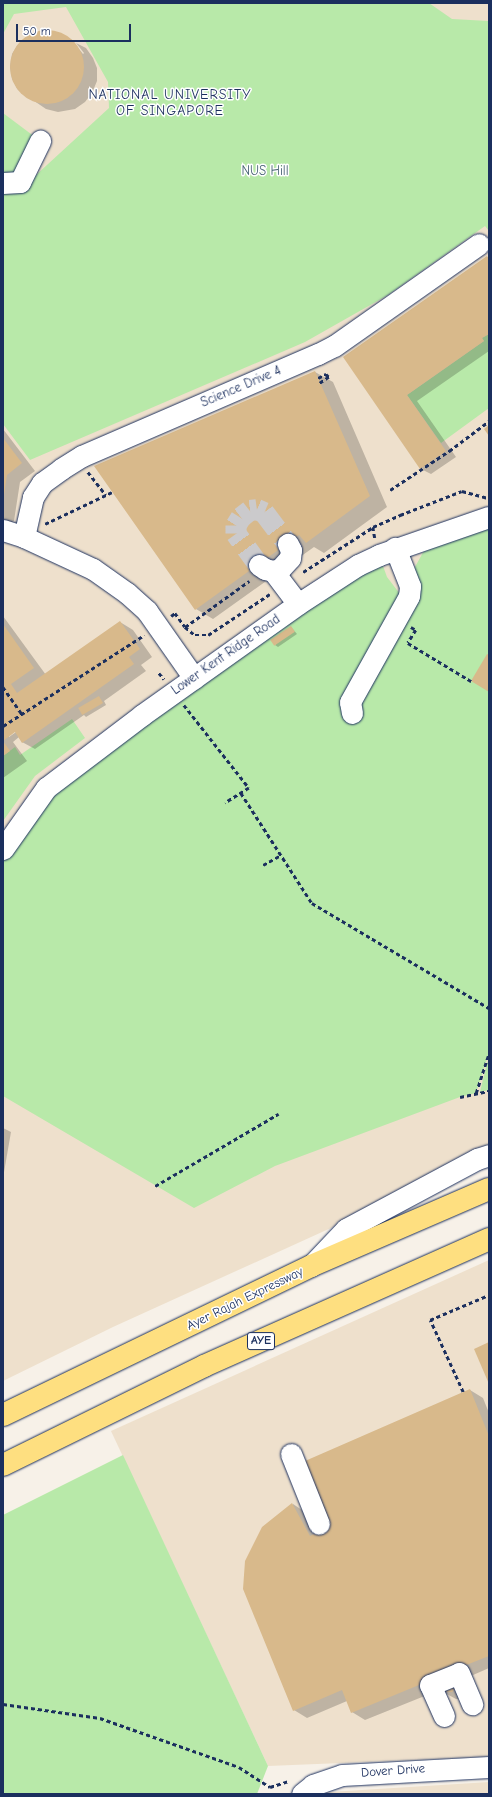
<!DOCTYPE html>
<html>
<head>
<meta charset="utf-8">
<style>
	body { margin:0 }
	#map { position:relative; width:492px; height:1797px; overflow:hidden; background:#f7f1e8; font-family:"Comic Neue",sans-serif }
	div>[style] { position:absolute }
	.built>* { inset:0; background:#eee0cc }
	.green>* { inset:0; background:#b8e9a9 }
	.shadow>* { inset:0; background:#0003 }
	.building>* { inset:0; background:#d8b98b; transform-origin:0 0 }
	.round { border-radius:50% }
	.minor-tunnel>* { height:21px; margin-top:-10.5px; transform-origin:0; background:repeating-linear-gradient(90deg,#cbcacc 0 21px,transparent 0 31px) }
	.path>* { height:2.5px; margin-top:-1.25px; transform-origin:0; background:repeating-linear-gradient(90deg,#1b2f5e 0 4px,transparent 0 7px) }
	.roads { filter:drop-shadow(0 0 1px #1b2f5e) drop-shadow(0 0 1px #1b2f5e) }
	.minor>* { height:21px; margin:-10.5px; padding:0 10.5px; transform-origin:10.5px; border-radius:10.5px; background:#fff }
	.highway>* { height:22px; margin:-11px; padding:0 11px; transform-origin:11px; border-radius:11px; background:#fedf80 }
	span { translate:-50% -50%; white-space:nowrap; text-align:center; line-height:1.15; -webkit-text-stroke:3px #fff; paint-order:stroke }
	.shield-label span { padding:1px 3px; background:#fff; border:1px solid; border-radius:3px; -webkit-text-stroke-width:0 }
	.shield-label { font-size:12px; color:#1b2f5e; font-weight:700 }
	.park-label { font-size:13px; color:#425e71 }
	.street-label { font-size:13px; color:#1b2f5e }
	.neighbourhood-label { font-size:14px; color:#1b2f5e; letter-spacing:1px }
	.frame { position:absolute; inset:0; border:4px solid #1b2f5e; pointer-events:none }
	.scale { position:absolute; left:16px; top:24px; width:115px; height:18px; box-sizing:border-box; border:2px solid #1b2f5e; border-top:0; padding-left:5px; font-size:12px; line-height:14px; white-space:nowrap; color:#1b2f5e; -webkit-text-stroke:3px #fff; paint-order:stroke }
</style>
</head>
<body>
<div id="map">
	<div class="built">
		<div style="clip-path:polygon(3px 3px,489px 3px,489px 1156px,113px 1327px,3px 1381px)"></div>
		<div style="clip-path:polygon(489px 1260px,489px 1757px,268px 1766px,111px 1431px)"></div>
		<div style="clip-path:polygon(489px 1782px,489px 1794px,314px 1794px,314px 1793px)"></div>
	</div>
	<div class="green">
		<div style="clip-path:polygon(3px 3px,429px 3px,452px 19px,489px 21px,489px 231px,485px 226px,388px 295px,305px 342px,30px 460px,3px 424px,3px 190px,23px 187px,109px 108px,108px 82px,66px 7px,14px 14px,3px 34px)"></div>
		<div style="clip-path:polygon(3px 113px,35px 137px,13px 178px,3px 177px)"></div>
		<div style="clip-path:polygon(489px 334px,489px 408px,441px 443px,407px 395px,484px 341px,482px 338px)"></div>
		<div style="clip-path:polygon(489px 517px,489px 1053px,476px 1093px,460px 1097px,275px 1166px,194px 1208px,3px 1096px,3px 849px,46px 788px,379px 555px,387px 577px,400px 594px,431px 538px)"></div>
		<div style="clip-path:polygon(72px 719px,85px 738px,35px 776px,3px 821px,3px 756px,15px 747px,20px 755px)"></div>
		<div style="clip-path:polygon(489px 1059px,489px 1090px,480px 1092px,487px 1063px)"></div>
		<div style="clip-path:polygon(123px 1455px,268px 1766px,257px 1794px,3px 1794px,3px 1515px)"></div>
	</div>
	<div class="shadow">
		<div style="clip-path:polygon(43px 30px,56px 32px,72px 40px,83px 54px,84px 53px,76px 43px,86px 48px,93px 58px,97px 68px,97px 81px,92px 93px,85px 102px,75px 109px,58px 112px,46px 109px,18px 90px,12px 79px,10px 67px,12px 54px,17px 46px,26px 37px)"></div>
		<div style="clip-path:polygon(487px 257px,489px 258px,489px 351px,417px 401px,456px 457px,431px 474px,421px 469px,344px 357px)"></div>
		<div style="clip-path:polygon(315px 372px,333px 382px,387px 507px,324px 553px,314px 547px,213px 619px,196px 609px)"></div>
		<div style="clip-path:polygon(3px 429px,35px 471px,20px 482px,14px 521px,3px 528px)"></div>
		<div style="clip-path:polygon(evenodd,3px 616px,46px 675px,120px 622px,133px 630px,152px 657px,141px 665px,146px 671px,104px 701px,106px 705px,86px 717px,84px 715px,35px 749px,22px 742px,19px 737px,13px 742px,27px 761px,3px 778px,3px 616px,18px 729px,19px 730px,9px 737px,9px 735px,18px 729px)"></div>
		<div style="clip-path:polygon(291px 627px,297px 634px,278px 647px,275px 645px)"></div>
		<div style="clip-path:polygon(3px 1128px,11px 1132px,3px 1178px)"></div>
		<div style="clip-path:polygon(470px 1390px,483px 1398px,489px 1413px,489px 1668px,464px 1679px,466px 1699px,456px 1699px,443px 1692px,442px 1689px,365px 1720px,352px 1712px,347px 1701px,307px 1718px,294px 1710px,293px 1504px,305px 1512px,317px 1534px,331px 1527px)"></div>
	</div>
	<div class="building">
		<div class="round" style="left:10px;top:30px;width:74px;height:74px"></div>
		<div style="clip-path:polygon(487px 256px,489px 259px,489px 334px,482px 338px,484px 341px,407px 395px,446px 451px,420px 469px,343px 357px)"></div>
		<div style="clip-path:polygon(315px 371px,370px 496px,306px 543px,299px 535px,195px 610px,94px 466px)"></div>
		<div style="clip-path:polygon(489px 425px,489px 436px,484px 429px)"></div>
		<div style="clip-path:polygon(3px 438px,22px 463px,7px 475px,4px 495px)"></div>
		<div style="clip-path:polygon(120px 621px,140px 649px,129px 657px,134px 664px,22px 743px,15px 732px,3px 741px,3px 624px,34px 668px,11px 684px,17px 693px)"></div>
		<div style="left:291px;top:626px;width:7px;height:25px;rotate:56deg"></div>
		<div style="clip-path:polygon(487px 654px,489px 655px,489px 692px,471px 681px)"></div>
		<div style="left:99px;top:696px;width:8px;height:24px;rotate:60deg"></div>
		<div style="clip-path:polygon(3px 741px,10px 751px,3px 756px)"></div>
		<div style="clip-path:polygon(489px 1342px,489px 1384px,474px 1349px)"></div>
		<div style="clip-path:polygon(470px 1389px,489px 1436px,489px 1656px,451px 1671px,458px 1686px,452px 1692px,442px 1692px,436px 1678px,351px 1713px,342px 1690px,293px 1711px,243px 1589px,245px 1561px,262px 1527px,292px 1503px,310px 1536px,330px 1526px,305px 1461px)"></div>
	</div>
	<div class="minor-tunnel">
		<div style="left:259px;top:565px;width:39px;rotate:-126deg"></div>
		<div style="left:236px;top:533px;width:8px;rotate:-90deg"></div>
		<div style="left:236px;top:525px;width:9px;rotate:-58deg"></div>
		<div style="left:241px;top:517px;width:11px;rotate:-38deg"></div>
		<div style="left:250px;top:510px;width:7px;rotate:-8deg"></div>
		<div style="left:257px;top:509px;width:8px;rotate:23deg"></div>
		<div style="left:264px;top:512px;width:40px;rotate:53deg"></div>
	</div>
	<div class="path">
		<div style="left:318px;top:378px;width:9px;rotate:-27deg"></div>
		<div style="left:326px;top:374px;width:4px;rotate:45deg"></div>
		<div style="left:329px;top:377px;width:11px;rotate:146deg"></div>
		<div style="left:88px;top:472px;width:29px;rotate:52deg"></div>
		<div style="left:390px;top:490px;width:71px;rotate:-33.5deg"></div>
		<div style="left:449px;top:451px;width:50px;rotate:-36.9deg"></div>
		<div style="left:45px;top:524px;width:74px;rotate:-25.5deg"></div>
		<div style="left:373px;top:527px;width:11px;rotate:80deg"></div>
		<div style="left:303px;top:572px;width:83px;rotate:-32.7deg"></div>
		<div style="left:373px;top:527px;width:30px;rotate:-24deg"></div>
		<div style="left:400px;top:515px;width:66px;rotate:-21.2deg"></div>
		<div style="left:462px;top:491px;width:28px;rotate:15deg"></div>
		<div style="left:171px;top:616px;width:5px;rotate:-37deg"></div>
		<div style="left:175px;top:613px;width:17px;rotate:54deg"></div>
		<div style="left:185px;top:627px;width:13px;rotate:39deg"></div>
		<div style="left:195px;top:635px;width:13px"></div>
		<div style="left:208px;top:635px;width:74px;rotate:-33.5deg"></div>
		<div style="left:185px;top:627px;width:79px;rotate:-35.7deg"></div>
		<div style="left:411px;top:627px;width:6px;rotate:31deg"></div>
		<div style="left:416px;top:630px;width:15px;rotate:122deg"></div>
		<div style="left:408px;top:643px;width:74px;rotate:31.1deg"></div>
		<div style="left:159px;top:673px;width:8px;rotate:50deg"></div>
		<div style="left:3px;top:687px;width:33px;rotate:55deg"></div>
		<div style="left:184px;top:705px;width:105px;rotate:51.9deg"></div>
		<div style="left:249px;top:788px;width:28px;rotate:148deg"></div>
		<div style="left:3px;top:726px;width:168px;rotate:-32.8deg"></div>
		<div style="left:241px;top:793px;width:131px;rotate:57.2deg"></div>
		<div style="left:312px;top:903px;width:206px;rotate:30.7deg"></div>
		<div style="left:263px;top:865px;width:21px;rotate:-29deg"></div>
		<div style="left:476px;top:1093px;width:42px;rotate:-72deg"></div>
		<div style="left:460px;top:1097px;width:30px;rotate:-12deg"></div>
		<div style="left:155px;top:1186px;width:143px;rotate:-30.3deg"></div>
		<div style="left:463px;top:1392px;width:79px;rotate:-114.6deg"></div>
		<div style="left:430px;top:1320px;width:64px;rotate:-23deg"></div>
		<div style="left:3px;top:1704px;width:98px;rotate:8.2deg"></div>
		<div style="left:100px;top:1718px;width:147px;rotate:19.4deg"></div>
		<div style="left:239px;top:1767px;width:37px;rotate:33deg"></div>
		<div style="left:270px;top:1787px;width:20px;rotate:-18deg"></div>
	</div>
	<div class="roads">
		<div class="minor">
			<div style="left:3px;top:183px;width:17px;rotate:-3deg"></div>
			<div style="left:20px;top:182px;width:46px;rotate:-64deg"></div>
			<div style="left:3px;top:530px;width:22px;rotate:18deg"></div>
			<div style="left:24px;top:537px;width:76px;rotate:24.9deg"></div>
			<div style="left:93px;top:569px;width:42px;rotate:35.2deg"></div>
			<div style="left:127px;top:593px;width:27px;rotate:42deg"></div>
			<div style="left:147px;top:611px;width:82px;rotate:55deg"></div>
			<div style="left:24px;top:537px;width:41px;rotate:-77.3deg"></div>
			<div style="left:33px;top:497px;width:17px;rotate:-57deg"></div>
			<div style="left:42px;top:483px;width:24px;rotate:-36deg"></div>
			<div style="left:61px;top:469px;width:25px;rotate:-32deg"></div>
			<div style="left:82px;top:456px;width:257px;rotate:-23.4deg"></div>
			<div style="left:318px;top:354px;width:18px;rotate:-27deg"></div>
			<div style="left:334px;top:346px;width:177px;rotate:-35.1deg"></div>
			<div style="left:259px;top:565px;width:7px;rotate:34deg"></div>
			<div style="left:265px;top:569px;width:8px;rotate:14deg"></div>
			<div style="left:273px;top:571px;width:7px;rotate:-16deg"></div>
			<div style="left:280px;top:569px;width:15px;rotate:-48deg"></div>
			<div style="left:290px;top:558px;width:8px;rotate:-83deg"></div>
			<div style="left:291px;top:550px;width:7px;rotate:-117deg"></div>
			<div style="left:273px;top:571px;width:41px;rotate:52.9deg"></div>
			<div style="left:352px;top:713px;width:11px;rotate:-100deg"></div>
			<div style="left:350px;top:702px;width:121px;rotate:-60.9deg"></div>
			<div style="left:409px;top:596px;width:10px;rotate:-84deg"></div>
			<div style="left:410px;top:586px;width:41px;rotate:-111.5deg"></div>
			<div style="left:3px;top:849px;width:75px;rotate:-54.8deg"></div>
			<div style="left:46px;top:788px;width:121px;rotate:-37.2deg"></div>
			<div style="left:142px;top:715px;width:191px;rotate:-35.4deg"></div>
			<div style="left:298px;top:604px;width:72px;rotate:-33deg"></div>
			<div style="left:358px;top:565px;width:23px;rotate:-25deg"></div>
			<div style="left:379px;top:555px;width:116px;rotate:-19.1deg"></div>
			<div style="left:311px;top:1266px;width:51px;rotate:-46.6deg"></div>
			<div style="left:346px;top:1229px;width:149px;rotate:-28.1deg"></div>
			<div style="left:477px;top:1159px;width:13px;rotate:-18deg"></div>
			<div style="left:291px;top:1454px;width:75px;rotate:68.2deg"></div>
			<div style="left:444px;top:1716px;width:34px;rotate:-114deg"></div>
			<div style="left:430px;top:1685px;width:31px;rotate:-22deg"></div>
			<div style="left:459px;top:1673px;width:34px;rotate:67deg"></div>
			<div style="left:302px;top:1794px;width:14px;rotate:-39deg"></div>
			<div style="left:313px;top:1785px;width:31px;rotate:-19deg"></div>
			<div style="left:342px;top:1775px;width:147px;rotate:-3.1deg"></div>
		</div>
		<div class="highway">
			<div style="left:3px;top:1415px;width:342px;rotate:-25.8deg"></div>
			<div style="left:311px;top:1266px;width:194px;rotate:-23.4deg"></div>
			<div style="left:3px;top:1465px;width:224px;rotate:-26.2deg"></div>
			<div style="left:204px;top:1366px;width:312px;rotate:-24deg"></div>
		</div>
	</div>
	<div class="shield-label">
		<span style="left:261px;top:1341px">AYE</span>
	</div>
	<div class="park-label">
		<span style="left:265px;top:171px">NUS Hill</span>
	</div>
	<div class="street-label">
		<span style="left:241px;top:387px;rotate:-23deg">Science Drive 4</span>
		<span style="left:226px;top:655px;rotate:-35deg">Lower Kent Ridge Road</span>
		<span style="left:245px;top:1299px;rotate:-26deg">Ayer Rajah Expressway</span>
		<span style="left:393px;top:1771px;rotate:-4deg">Dover Drive</span>
	</div>
	<div class="neighbourhood-label">
		<span style="left:170px;top:103px">NATIONAL UNIVERSITY<br>OF SINGAPORE</span>
	</div>
	<div class="frame"></div>
	<div class="scale">50 m</div>
</div>
</body>
</html>
